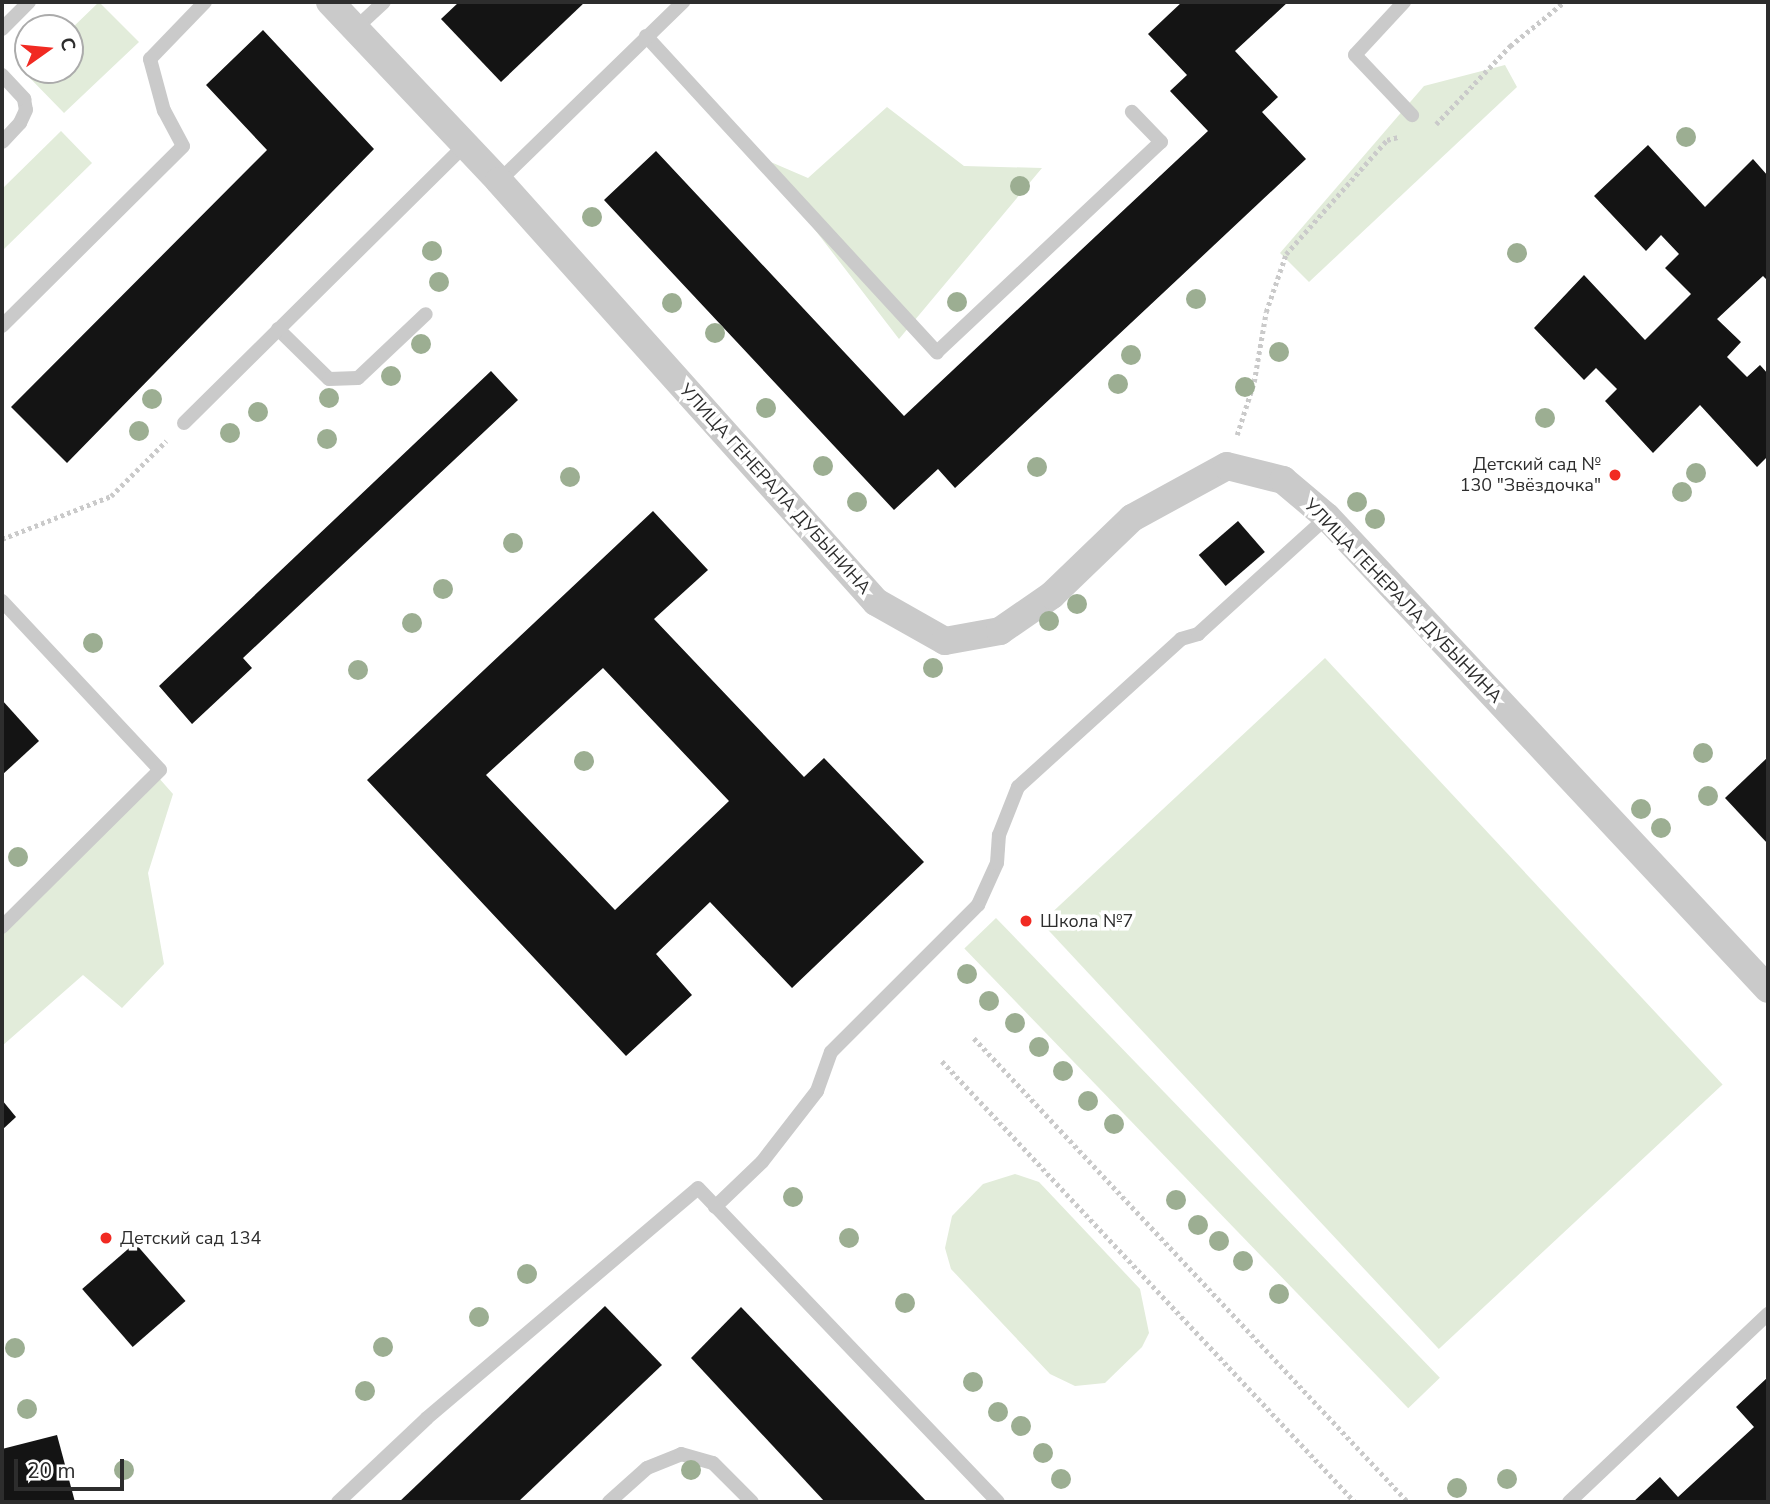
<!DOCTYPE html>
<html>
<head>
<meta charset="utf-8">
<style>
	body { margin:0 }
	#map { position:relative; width:1770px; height:1504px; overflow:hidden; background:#fff; font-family:"Nunito Sans",sans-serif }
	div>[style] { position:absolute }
	.green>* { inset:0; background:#e2ecda; transform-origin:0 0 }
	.building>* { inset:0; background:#141414; transform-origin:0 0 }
	.path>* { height:4.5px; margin-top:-2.25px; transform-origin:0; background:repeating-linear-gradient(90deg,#cacaca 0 3.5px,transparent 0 7px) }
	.lane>* { height:14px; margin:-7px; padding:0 7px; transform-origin:7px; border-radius:7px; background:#cacaca }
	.street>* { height:28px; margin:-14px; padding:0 14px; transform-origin:14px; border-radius:14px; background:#cacaca }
	.trees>* { width:20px; height:20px; margin:-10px; border-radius:50%; background:#9cae92 }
	.dots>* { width:19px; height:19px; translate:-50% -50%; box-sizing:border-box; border:4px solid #fff; border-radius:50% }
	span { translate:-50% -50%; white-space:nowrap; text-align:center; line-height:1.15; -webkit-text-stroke:7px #fff; paint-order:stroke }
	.poi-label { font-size:18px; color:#2d2d2d }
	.right { translate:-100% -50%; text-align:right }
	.left { translate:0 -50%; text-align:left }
	.street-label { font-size:18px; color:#2d2d2d }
	.frame { position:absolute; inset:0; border:4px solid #2d2d2d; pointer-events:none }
	.north { position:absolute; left:14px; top:14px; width:70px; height:70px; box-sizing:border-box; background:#fff; border:2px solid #ababab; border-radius:50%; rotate:75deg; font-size:19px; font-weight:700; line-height:28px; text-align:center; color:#2d2d2d }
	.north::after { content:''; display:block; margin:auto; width:24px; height:32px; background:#f12a22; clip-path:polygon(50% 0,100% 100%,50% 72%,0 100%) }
	.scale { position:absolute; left:14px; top:1459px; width:110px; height:32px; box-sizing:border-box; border:4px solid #2d2d2d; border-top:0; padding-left:9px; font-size:21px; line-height:24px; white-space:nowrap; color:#2d2d2d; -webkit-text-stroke:5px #fff; paint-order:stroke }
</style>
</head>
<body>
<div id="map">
	<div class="green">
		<div style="clip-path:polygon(99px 2px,139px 42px,64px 113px,25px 73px,70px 70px,70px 30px)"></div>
		<div style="clip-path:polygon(1505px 65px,1517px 87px,1309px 282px,1280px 253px,1424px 86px)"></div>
		<div style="clip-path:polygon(887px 107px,964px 166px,1042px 168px,899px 339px,759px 157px,808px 178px)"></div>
		<div style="clip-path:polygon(61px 131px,92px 163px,2px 251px,2px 189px)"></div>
		<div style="left:1325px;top:658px;width:583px;height:388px;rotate:47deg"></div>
		<div style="clip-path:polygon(158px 777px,173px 794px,148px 873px,164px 964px,122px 1008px,83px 975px,2px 1046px,2px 935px)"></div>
		<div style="left:996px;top:918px;width:639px;height:44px;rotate:46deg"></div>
		<div style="clip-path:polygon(1015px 1174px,1039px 1182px,1140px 1289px,1149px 1333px,1142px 1347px,1105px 1383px,1075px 1386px,1050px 1374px,951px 1269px,945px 1248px,952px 1216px,983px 1184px)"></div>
	</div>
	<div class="building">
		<div style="clip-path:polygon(459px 2px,585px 2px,501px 82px,441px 19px)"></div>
		<div style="clip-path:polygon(1182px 2px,1288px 2px,1235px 51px,1278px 97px,1262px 112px,1306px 159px,955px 488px,938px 469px,894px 510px,604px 200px,656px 151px,904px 416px,1208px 131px,1170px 91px,1187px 75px,1148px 34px)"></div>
		<div style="clip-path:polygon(263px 30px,374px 149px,67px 463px,11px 407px,267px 150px,206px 85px)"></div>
		<div style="clip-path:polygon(1648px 145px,1705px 207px,1753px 159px,1768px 176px,1768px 281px,1763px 276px,1717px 319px,1741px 342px,1727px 357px,1747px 377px,1760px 365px,1768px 374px,1768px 456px,1757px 467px,1700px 405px,1653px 453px,1605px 401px,1617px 389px,1596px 368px,1584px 380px,1534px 328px,1584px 275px,1645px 340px,1691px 294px,1665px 268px,1679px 254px,1661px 235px,1646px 251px,1594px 196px)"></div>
		<div style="clip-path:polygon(491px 371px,518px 400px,243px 658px,252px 668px,192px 724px,159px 686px)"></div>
		<div style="clip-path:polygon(evenodd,653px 511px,708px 570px,654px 619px,804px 777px,824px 758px,924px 862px,792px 988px,710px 902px,656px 954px,692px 995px,626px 1056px,367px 780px,653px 511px,603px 668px,729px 801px,615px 910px,486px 775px,603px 668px)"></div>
		<div style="left:1238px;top:521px;width:41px;height:52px;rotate:49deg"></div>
		<div style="clip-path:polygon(2px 700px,39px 741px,2px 775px)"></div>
		<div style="clip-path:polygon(1768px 757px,1768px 844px,1725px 798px)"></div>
		<div style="clip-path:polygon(2px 1100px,16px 1117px,2px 1130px)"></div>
		<div style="left:135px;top:1243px;width:77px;height:70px;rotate:49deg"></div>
		<div style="clip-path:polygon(605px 1306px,662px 1365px,518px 1502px,399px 1502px)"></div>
		<div style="clip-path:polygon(741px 1307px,927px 1502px,825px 1502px,691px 1358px)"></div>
		<div style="clip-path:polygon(1768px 1377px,1768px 1502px,1633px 1502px,1660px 1477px,1678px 1497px,1754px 1427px,1736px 1407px)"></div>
		<div style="clip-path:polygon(57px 1435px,75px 1502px,2px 1502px,2px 1449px)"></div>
	</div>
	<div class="path">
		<div style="left:1436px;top:124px;width:108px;rotate:-46.5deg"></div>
		<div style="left:1510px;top:46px;width:70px;rotate:-39.2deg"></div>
		<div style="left:1237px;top:435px;width:56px;rotate:-72.2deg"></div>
		<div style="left:1254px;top:382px;width:71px;rotate:-80.3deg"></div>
		<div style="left:1266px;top:312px;width:61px;rotate:-71deg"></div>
		<div style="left:1286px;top:254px;width:152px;rotate:-48.5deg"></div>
		<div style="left:1387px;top:140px;width:11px;rotate:-15deg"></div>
		<div style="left:2px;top:539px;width:117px;rotate:-21.5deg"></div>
		<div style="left:111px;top:496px;width:78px;rotate:-45deg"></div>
		<div style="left:974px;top:1038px;width:635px;rotate:46.91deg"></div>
		<div style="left:942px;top:1061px;width:604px;rotate:46.88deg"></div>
	</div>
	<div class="lane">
		<div style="left:1404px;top:2px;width:72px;rotate:132.8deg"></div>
		<div style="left:1355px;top:55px;width:83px;rotate:46.5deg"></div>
		<div style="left:356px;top:28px;width:38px;rotate:-43deg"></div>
		<div style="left:2px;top:29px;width:38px;rotate:-45deg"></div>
		<div style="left:646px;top:36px;width:430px;rotate:47.4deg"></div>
		<div style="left:937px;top:352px;width:307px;rotate:-43.2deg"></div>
		<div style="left:1161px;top:142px;width:42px;rotate:-134deg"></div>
		<div style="left:2px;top:75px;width:33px;rotate:47deg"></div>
		<div style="left:24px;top:99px;width:11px;rotate:80deg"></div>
		<div style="left:26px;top:110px;width:14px;rotate:115deg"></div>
		<div style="left:20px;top:123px;width:26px;rotate:133deg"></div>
		<div style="left:499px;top:181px;width:257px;rotate:-44.2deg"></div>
		<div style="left:2px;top:326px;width:255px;rotate:-44.8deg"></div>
		<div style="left:183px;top:146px;width:40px;rotate:-118deg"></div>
		<div style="left:164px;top:111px;width:54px;rotate:-105.1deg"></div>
		<div style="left:150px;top:59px;width:79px;rotate:-46deg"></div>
		<div style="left:278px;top:329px;width:71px;rotate:44.4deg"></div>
		<div style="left:329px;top:379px;width:29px;rotate:-2deg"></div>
		<div style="left:358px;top:378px;width:93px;rotate:-43.3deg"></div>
		<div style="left:184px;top:423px;width:395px;rotate:-44.7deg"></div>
		<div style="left:2px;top:601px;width:231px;rotate:46.9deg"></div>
		<div style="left:160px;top:770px;width:223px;rotate:135.2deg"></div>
		<div style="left:715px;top:1207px;width:65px;rotate:-43.8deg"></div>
		<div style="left:762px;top:1162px;width:90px;rotate:-52.2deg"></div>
		<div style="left:817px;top:1091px;width:41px;rotate:-70.3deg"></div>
		<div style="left:831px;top:1052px;width:208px;rotate:-45deg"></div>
		<div style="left:978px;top:905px;width:46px;rotate:-65.7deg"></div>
		<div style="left:997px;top:863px;width:28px;rotate:-86deg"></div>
		<div style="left:999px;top:835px;width:52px;rotate:-68.4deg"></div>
		<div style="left:1018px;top:787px;width:220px;rotate:-42.2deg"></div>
		<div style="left:1181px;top:639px;width:18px;rotate:-16deg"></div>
		<div style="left:1198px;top:634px;width:174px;rotate:-42.2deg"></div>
		<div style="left:338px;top:1502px;width:122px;rotate:-43.3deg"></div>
		<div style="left:427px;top:1418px;width:355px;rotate:-40.3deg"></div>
		<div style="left:698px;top:1188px;width:434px;rotate:46.3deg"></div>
		<div style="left:609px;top:1502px;width:51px;rotate:-41.8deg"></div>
		<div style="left:647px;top:1468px;width:37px;rotate:-22deg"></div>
		<div style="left:681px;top:1454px;width:33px;rotate:16deg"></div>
		<div style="left:713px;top:1463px;width:55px;rotate:45deg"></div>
		<div style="left:1569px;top:1502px;width:274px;rotate:-43.4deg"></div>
	</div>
	<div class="street">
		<div style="left:330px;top:2px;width:246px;rotate:46.6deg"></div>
		<div style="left:499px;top:181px;width:565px;rotate:48.16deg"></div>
		<div style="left:876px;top:602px;width:79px;rotate:29.5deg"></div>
		<div style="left:945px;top:641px;width:56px;rotate:-10.3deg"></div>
		<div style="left:1000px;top:631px;width:63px;rotate:-34.7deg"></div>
		<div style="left:1052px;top:595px;width:111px;rotate:-43.9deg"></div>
		<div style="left:1132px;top:518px;width:108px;rotate:-28.7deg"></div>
		<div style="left:1227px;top:466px;width:58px;rotate:14deg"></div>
		<div style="left:1283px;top:480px;width:57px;rotate:40.1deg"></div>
		<div style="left:1327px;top:517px;width:646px;rotate:46.94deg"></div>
	</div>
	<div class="trees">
		<div style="left:1686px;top:137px"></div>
		<div style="left:1020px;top:186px"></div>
		<div style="left:592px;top:217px"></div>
		<div style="left:432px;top:251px"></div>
		<div style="left:1517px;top:253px"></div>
		<div style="left:439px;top:282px"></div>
		<div style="left:1196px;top:299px"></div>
		<div style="left:957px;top:302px"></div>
		<div style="left:672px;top:303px"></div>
		<div style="left:715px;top:333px"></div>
		<div style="left:421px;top:344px"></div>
		<div style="left:1279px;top:352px"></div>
		<div style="left:1131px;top:355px"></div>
		<div style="left:391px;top:376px"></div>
		<div style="left:1118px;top:384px"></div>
		<div style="left:1245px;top:387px"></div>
		<div style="left:329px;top:398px"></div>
		<div style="left:152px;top:399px"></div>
		<div style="left:766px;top:408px"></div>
		<div style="left:258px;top:412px"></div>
		<div style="left:1545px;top:418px"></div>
		<div style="left:139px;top:431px"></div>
		<div style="left:230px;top:433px"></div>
		<div style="left:327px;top:439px"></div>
		<div style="left:823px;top:466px"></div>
		<div style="left:1037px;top:467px"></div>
		<div style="left:1696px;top:473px"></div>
		<div style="left:570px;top:477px"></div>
		<div style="left:1682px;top:492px"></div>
		<div style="left:857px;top:502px"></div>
		<div style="left:1357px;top:502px"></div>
		<div style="left:1375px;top:519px"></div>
		<div style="left:513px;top:543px"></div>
		<div style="left:443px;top:589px"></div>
		<div style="left:1077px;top:604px"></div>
		<div style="left:1049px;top:621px"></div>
		<div style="left:412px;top:623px"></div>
		<div style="left:93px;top:643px"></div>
		<div style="left:933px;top:668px"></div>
		<div style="left:358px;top:670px"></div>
		<div style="left:1703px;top:753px"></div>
		<div style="left:584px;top:761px"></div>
		<div style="left:1708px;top:796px"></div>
		<div style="left:1641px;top:809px"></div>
		<div style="left:1661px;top:828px"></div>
		<div style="left:18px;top:857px"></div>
		<div style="left:967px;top:974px"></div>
		<div style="left:989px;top:1001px"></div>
		<div style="left:1015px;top:1023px"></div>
		<div style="left:1039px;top:1047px"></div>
		<div style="left:1063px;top:1071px"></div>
		<div style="left:1088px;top:1101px"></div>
		<div style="left:1114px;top:1124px"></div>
		<div style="left:793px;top:1197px"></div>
		<div style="left:1176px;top:1200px"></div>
		<div style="left:1198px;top:1225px"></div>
		<div style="left:849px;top:1238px"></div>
		<div style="left:1219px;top:1241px"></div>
		<div style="left:1243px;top:1261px"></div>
		<div style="left:527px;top:1274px"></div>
		<div style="left:1279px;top:1294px"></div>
		<div style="left:905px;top:1303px"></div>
		<div style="left:479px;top:1317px"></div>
		<div style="left:383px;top:1347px"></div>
		<div style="left:15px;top:1348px"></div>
		<div style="left:973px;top:1382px"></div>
		<div style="left:365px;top:1391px"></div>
		<div style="left:27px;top:1409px"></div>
		<div style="left:998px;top:1412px"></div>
		<div style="left:1021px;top:1426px"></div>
		<div style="left:1043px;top:1453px"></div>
		<div style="left:124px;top:1470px"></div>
		<div style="left:691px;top:1470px"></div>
		<div style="left:1061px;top:1479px"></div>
		<div style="left:1507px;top:1479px"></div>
		<div style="left:1457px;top:1488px"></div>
	</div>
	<div class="dots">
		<div style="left:1615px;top:475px;background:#f12a22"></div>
		<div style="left:1026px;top:921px;background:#f12a22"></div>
		<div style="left:106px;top:1238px;background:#f12a22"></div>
	</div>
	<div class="poi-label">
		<span class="right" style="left:1601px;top:475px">Детский сад №<br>130 "Звёздочка"</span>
		<span class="left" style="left:1040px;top:921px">Школа №7</span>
		<span class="left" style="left:120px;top:1238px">Детский сад 134</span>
	</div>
	<div class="street-label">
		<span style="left:775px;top:489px;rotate:48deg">УЛИЦА ГЕНЕРАЛА ДУБЫНИНА</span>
		<span style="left:1403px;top:601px;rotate:46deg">УЛИЦА ГЕНЕРАЛА ДУБЫНИНА</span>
	</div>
	<div class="frame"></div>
	<div class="north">С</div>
	<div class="scale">20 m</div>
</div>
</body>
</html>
